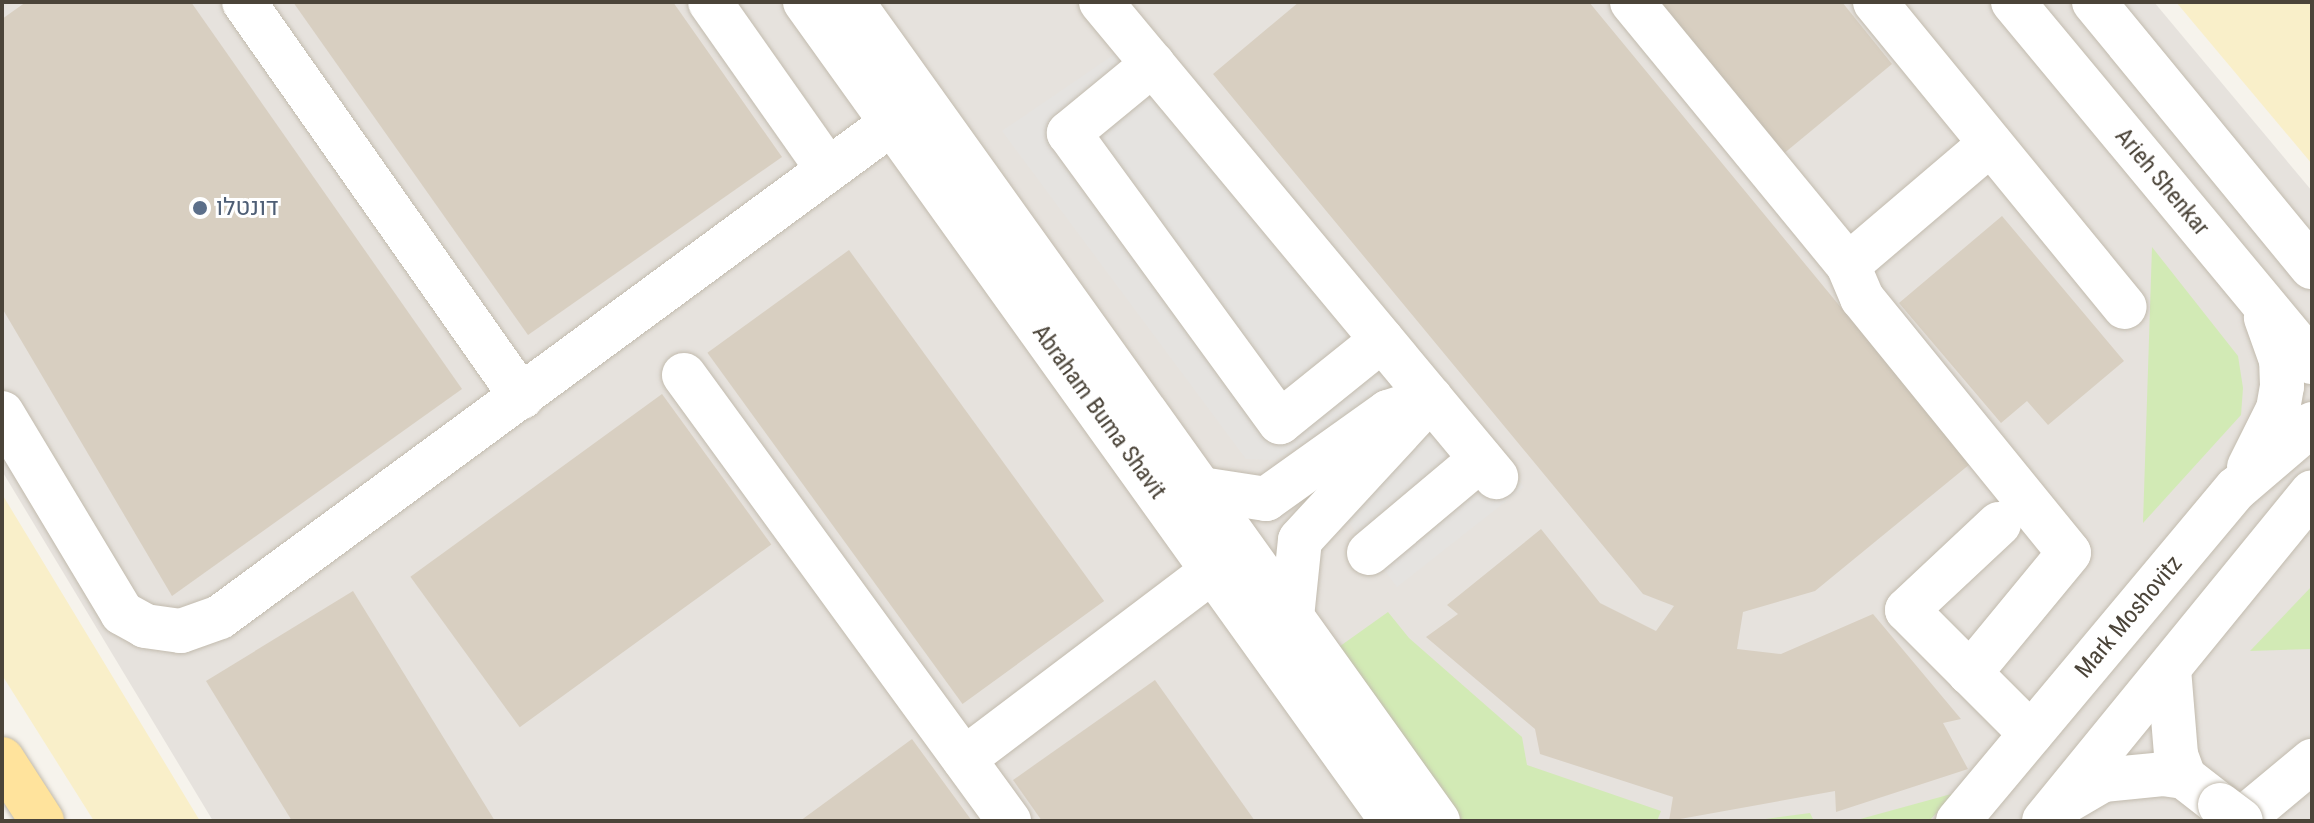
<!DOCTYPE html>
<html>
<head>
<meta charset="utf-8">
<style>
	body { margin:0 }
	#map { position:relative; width:2314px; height:823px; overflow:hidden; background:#f6f3ec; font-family:"Roboto Condensed",Heebo,sans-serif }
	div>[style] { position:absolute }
	.industrial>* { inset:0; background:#e6e2dd }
	.green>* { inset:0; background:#d2eab5 }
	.sand>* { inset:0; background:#f9efc9 }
	.parking>* { inset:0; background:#e5e3e0 }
	.building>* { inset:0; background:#d8cfc1; transform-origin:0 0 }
	.roads { filter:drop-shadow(0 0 2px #c2bbae) drop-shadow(0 0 2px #c2bbae) }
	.minor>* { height:44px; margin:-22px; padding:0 22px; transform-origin:22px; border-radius:22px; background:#fff }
	.major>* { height:44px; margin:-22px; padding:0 22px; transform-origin:22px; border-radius:22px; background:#ffe39c }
	.bridges { filter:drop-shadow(0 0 2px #c2bbae) drop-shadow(0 0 2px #c2bbae) }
	.minor-bridge>* { height:44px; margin:-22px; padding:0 22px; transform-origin:22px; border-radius:22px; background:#fff }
	.dots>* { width:22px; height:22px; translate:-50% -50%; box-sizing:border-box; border:4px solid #fff; border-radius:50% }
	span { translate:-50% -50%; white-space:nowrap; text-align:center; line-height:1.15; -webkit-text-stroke:6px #fff; paint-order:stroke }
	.street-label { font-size:24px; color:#4b4439 }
	.service-label { font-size:24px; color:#4e5e75 }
	.left { translate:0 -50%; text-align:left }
	.frame { position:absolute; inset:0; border:4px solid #4b4439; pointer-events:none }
</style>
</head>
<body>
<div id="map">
	<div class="industrial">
		<div style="clip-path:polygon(2px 2px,2154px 2px,2312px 191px,2312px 821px,213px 821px,2px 471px)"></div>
	</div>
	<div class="green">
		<div style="clip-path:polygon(2152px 247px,2238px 356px,2243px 388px,2241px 415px,2143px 523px)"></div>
		<div style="clip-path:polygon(2312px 586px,2312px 649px,2250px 651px)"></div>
		<div style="clip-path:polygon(1388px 612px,1409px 638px,1522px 737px,1527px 765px,1661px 811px,1657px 821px,1463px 821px,1336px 649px)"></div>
		<div style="clip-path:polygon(1955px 793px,1929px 821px,1853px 821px)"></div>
		<div style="clip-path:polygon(1810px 813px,1814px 821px,1751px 821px)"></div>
	</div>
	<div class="sand">
		<div style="clip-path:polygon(2176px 2px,2312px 2px,2312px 164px)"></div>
		<div style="clip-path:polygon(2px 494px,200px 821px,94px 821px,2px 675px)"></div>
	</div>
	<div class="parking">
		<div style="clip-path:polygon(1147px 32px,1524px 487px,1397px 587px,1295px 450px,1275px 460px,1246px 459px,1002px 131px)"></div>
	</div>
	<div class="building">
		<div style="clip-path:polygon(26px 2px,191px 2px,462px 389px,172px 596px,2px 308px,2px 19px)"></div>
		<div style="clip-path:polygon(293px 2px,673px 2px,782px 157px,528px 335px)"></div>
		<div style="clip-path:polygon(1299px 2px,1589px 2px,1970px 464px,1815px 591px,1743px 612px,1737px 649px,1781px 654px,1873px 614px,1961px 719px,1943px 723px,1968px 769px,1836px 812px,1835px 791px,1669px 821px,1673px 797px,1540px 754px,1535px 729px,1426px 637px,1458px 614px,1447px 605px,1541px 529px,1600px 603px,1656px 631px,1674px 606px,1643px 594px,1213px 74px)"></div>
		<div style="clip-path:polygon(1656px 2px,1842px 2px,1892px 64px,1782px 155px)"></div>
		<div style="clip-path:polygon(2002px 216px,2124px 361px,2048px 425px,2027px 401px,2001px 423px,1899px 303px)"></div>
		<div style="left:849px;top:250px;width:434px;height:175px;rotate:54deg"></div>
		<div style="left:662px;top:394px;width:186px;height:311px;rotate:54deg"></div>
		<div style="clip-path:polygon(353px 591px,495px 821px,292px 821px,206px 681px)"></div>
		<div style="clip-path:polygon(1155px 680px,1255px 821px,1042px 821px,1013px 780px)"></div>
		<div style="clip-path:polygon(912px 739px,972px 821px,800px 821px)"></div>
	</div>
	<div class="roads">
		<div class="minor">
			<div style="left:244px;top:2px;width:483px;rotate:54.9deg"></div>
			<div style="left:710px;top:2px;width:205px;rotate:54.9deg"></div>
			<div style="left:805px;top:2px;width:1008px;rotate:54.37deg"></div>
			<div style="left:852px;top:2px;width:1007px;rotate:54.42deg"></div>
			<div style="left:1101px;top:2px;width:618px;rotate:50.25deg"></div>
			<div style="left:1632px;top:2px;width:340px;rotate:50.6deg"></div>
			<div style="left:1848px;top:265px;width:187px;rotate:-40.4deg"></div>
			<div style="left:1875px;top:2px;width:394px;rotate:50.7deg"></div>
			<div style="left:2013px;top:2px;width:468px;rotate:50.3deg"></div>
			<div style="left:2094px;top:2px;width:343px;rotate:50.6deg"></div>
			<div style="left:1153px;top:64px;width:109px;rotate:140.6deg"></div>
			<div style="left:1069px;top:133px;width:358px;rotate:53.9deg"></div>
			<div style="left:1280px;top:422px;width:131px;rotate:-38.8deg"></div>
			<div style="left:1848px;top:265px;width:36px;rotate:67deg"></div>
			<div style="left:1862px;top:298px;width:328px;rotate:50.9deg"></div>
			<div style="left:2069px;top:553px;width:156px;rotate:129.5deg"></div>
			<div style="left:1970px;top:673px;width:89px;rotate:-135deg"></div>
			<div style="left:1907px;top:610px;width:126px;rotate:-43.1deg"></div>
			<div style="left:684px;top:375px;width:552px;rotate:53.92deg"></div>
			<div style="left:2px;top:413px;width:233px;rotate:59deg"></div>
			<div style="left:122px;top:613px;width:26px;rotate:29deg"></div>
			<div style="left:145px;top:626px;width:36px;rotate:8deg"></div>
			<div style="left:181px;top:631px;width:41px;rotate:-19.7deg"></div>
			<div style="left:220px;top:617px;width:834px;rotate:-36.32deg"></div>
			<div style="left:2249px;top:467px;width:65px;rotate:-63.4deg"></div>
			<div style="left:2278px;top:409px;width:23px;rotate:-80deg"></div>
			<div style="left:2282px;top:386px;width:26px;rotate:-92deg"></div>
			<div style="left:2281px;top:360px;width:45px;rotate:-109.7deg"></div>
			<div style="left:1201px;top:489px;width:66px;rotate:8.7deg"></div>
			<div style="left:1266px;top:499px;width:150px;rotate:-35.5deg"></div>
			<div style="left:1388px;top:412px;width:19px;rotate:-18deg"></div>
			<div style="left:1369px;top:553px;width:146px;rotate:-40deg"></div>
			<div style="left:1292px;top:617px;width:77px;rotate:-84.1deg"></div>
			<div style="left:1300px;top:540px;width:193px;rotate:-47.3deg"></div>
			<div style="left:2169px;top:669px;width:86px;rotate:85.3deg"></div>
			<div style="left:2176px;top:755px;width:23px;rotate:70deg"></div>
			<div style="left:1970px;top:673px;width:86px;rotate:45deg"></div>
			<div style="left:964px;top:759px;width:312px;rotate:-37.1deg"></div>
			<div style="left:2067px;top:801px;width:42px;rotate:-30.3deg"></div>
			<div style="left:2103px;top:780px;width:60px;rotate:-5.7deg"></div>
			<div style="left:2163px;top:774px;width:21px;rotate:8deg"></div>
			<div style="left:2184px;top:777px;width:46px;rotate:37.9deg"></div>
			<div style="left:1958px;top:821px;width:433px;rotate:-50.1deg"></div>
			<div style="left:2236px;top:489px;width:100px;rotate:-40.5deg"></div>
			<div style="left:2044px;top:821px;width:424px;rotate:-50.8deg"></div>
			<div style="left:2240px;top:821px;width:94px;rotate:-39.8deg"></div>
		</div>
		<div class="major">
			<div style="left:2px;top:759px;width:74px;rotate:57.2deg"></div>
		</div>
	</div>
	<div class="bridges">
		<div class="minor-bridge">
			<div style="left:2220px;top:805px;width:26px;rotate:37deg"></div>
		</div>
	</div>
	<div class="dots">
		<div style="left:200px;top:208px;background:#5c6f8a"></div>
	</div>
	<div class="street-label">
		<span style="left:2162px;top:182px;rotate:50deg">Arieh Shenkar</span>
		<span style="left:1099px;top:412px;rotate:54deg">Abraham Buma Shavit</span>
		<span style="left:2129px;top:617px;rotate:-50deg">Mark Moshovitz</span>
	</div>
	<div class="service-label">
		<span class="left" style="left:216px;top:208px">דונטלו</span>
	</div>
	<div class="frame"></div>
</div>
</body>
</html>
